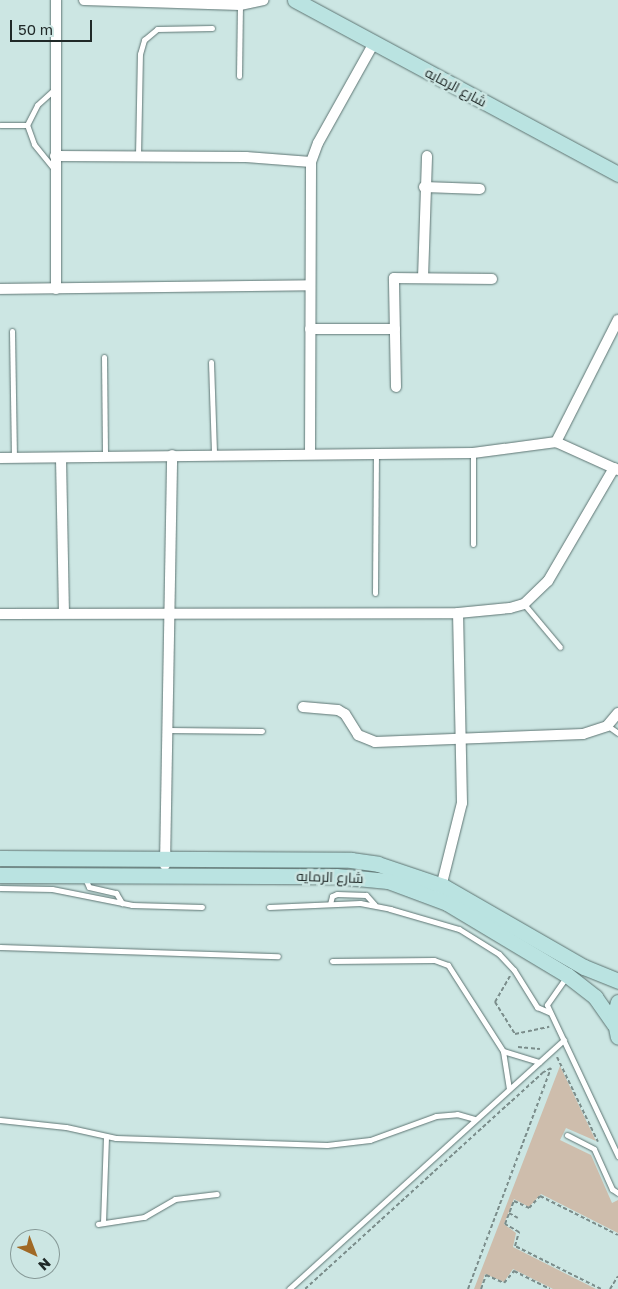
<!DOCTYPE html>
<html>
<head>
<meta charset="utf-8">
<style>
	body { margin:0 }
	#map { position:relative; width:618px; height:1289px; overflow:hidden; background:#cce6e3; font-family:"Golos Text",Cairo,sans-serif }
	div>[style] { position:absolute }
	.green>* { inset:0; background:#cebdac }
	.path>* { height:2px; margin-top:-1px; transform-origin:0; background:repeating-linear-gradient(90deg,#7b8d8b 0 4px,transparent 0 6.5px) }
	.roads { filter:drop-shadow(0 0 1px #5e7573) drop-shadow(0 0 1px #5e7573) }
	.lane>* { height:5px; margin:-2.5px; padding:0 2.5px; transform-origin:2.5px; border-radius:2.5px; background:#fff }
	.street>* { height:10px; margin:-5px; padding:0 5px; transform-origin:5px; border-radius:5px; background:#fff }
	.secondary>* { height:15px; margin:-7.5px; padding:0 7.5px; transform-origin:7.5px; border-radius:7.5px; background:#bae3e1 }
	span { translate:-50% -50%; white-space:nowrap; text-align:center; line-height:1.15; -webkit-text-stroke:5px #cce6e3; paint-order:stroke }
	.street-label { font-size:14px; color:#202928 }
	.north { position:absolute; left:10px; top:1229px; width:50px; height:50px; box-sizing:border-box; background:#cce6e3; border:1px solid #879a98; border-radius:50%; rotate:137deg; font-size:14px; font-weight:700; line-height:20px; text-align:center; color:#202928 }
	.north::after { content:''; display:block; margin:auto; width:18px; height:22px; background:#a06925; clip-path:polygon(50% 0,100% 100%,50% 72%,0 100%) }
	.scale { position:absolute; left:10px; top:20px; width:82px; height:22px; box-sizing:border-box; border:2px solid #202928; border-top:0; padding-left:6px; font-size:15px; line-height:18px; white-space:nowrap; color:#202928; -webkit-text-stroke:4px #cce6e3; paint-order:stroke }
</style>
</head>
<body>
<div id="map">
	<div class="green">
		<div style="clip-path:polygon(560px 1066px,596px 1141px,566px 1128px,560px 1140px,591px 1155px,612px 1203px,618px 1200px,618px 1233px,541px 1194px,529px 1207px,514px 1199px,504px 1224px,516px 1233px,513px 1247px,596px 1289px,553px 1289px,513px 1269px,504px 1282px,485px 1274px,480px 1289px,474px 1289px)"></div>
	</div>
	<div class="path">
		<div style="left:510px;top:976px;width:30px;rotate:120deg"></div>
		<div style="left:495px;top:1002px;width:38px;rotate:58deg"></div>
		<div style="left:515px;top:1034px;width:35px;rotate:-12deg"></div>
		<div style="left:518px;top:1047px;width:22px;rotate:5deg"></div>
		<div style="left:557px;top:1057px;width:94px;rotate:64.2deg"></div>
		<div style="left:509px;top:1213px;width:10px;rotate:29deg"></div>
		<div style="left:305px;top:1289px;width:321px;rotate:-42.3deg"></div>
		<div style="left:542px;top:1073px;width:10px;rotate:-29deg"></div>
		<div style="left:468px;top:1289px;width:236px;rotate:-69.4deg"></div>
		<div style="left:481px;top:1289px;width:15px;rotate:-70deg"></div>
		<div style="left:486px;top:1275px;width:20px;rotate:24deg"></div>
		<div style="left:504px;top:1283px;width:16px;rotate:-50deg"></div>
		<div style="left:514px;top:1271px;width:40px;rotate:26.6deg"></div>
		<div style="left:601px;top:1289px;width:96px;rotate:-153.4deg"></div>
		<div style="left:515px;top:1246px;width:15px;rotate:-74deg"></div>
		<div style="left:519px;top:1232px;width:16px;rotate:-150deg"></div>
		<div style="left:505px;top:1224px;width:25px;rotate:-69deg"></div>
		<div style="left:514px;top:1201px;width:17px;rotate:25deg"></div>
		<div style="left:529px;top:1208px;width:16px;rotate:-47deg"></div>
		<div style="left:540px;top:1196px;width:87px;rotate:26.6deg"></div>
		<div style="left:610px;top:1289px;width:15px;rotate:-58deg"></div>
	</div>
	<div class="roads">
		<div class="lane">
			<div style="left:239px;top:76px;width:71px;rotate:-89.2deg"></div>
			<div style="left:0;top:125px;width:27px"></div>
			<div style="left:138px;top:156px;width:102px;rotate:-88.9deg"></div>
			<div style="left:140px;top:54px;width:15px;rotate:-74deg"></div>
			<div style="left:144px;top:40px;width:17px;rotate:-40deg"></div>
			<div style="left:157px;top:29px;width:55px;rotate:-1deg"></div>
			<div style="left:54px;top:169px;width:32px;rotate:-129deg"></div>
			<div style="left:34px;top:144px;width:20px;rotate:-110deg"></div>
			<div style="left:27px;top:125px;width:22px;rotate:-63deg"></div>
			<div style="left:37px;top:105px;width:24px;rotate:-42deg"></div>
			<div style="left:12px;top:331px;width:127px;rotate:89.1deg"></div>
			<div style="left:104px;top:357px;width:100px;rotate:89.4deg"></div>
			<div style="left:211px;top:362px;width:92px;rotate:88.1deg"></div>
			<div style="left:473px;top:453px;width:91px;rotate:90deg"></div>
			<div style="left:375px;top:593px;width:140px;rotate:-89.6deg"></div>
			<div style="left:524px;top:604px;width:56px;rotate:50.1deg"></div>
			<div style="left:608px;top:726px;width:12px;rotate:35deg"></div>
			<div style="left:168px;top:730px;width:94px;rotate:0.6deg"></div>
			<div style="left:84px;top:876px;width:12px;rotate:66deg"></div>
			<div style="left:89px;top:887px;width:28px;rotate:13deg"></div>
			<div style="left:116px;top:893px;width:12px;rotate:59deg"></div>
			<div style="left:0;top:888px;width:52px;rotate:1.1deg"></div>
			<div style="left:52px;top:889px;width:82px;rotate:11.3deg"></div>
			<div style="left:132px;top:905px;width:70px;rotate:1.6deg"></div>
			<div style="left:330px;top:904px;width:8px;rotate:-76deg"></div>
			<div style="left:332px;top:896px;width:5px;rotate:-22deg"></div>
			<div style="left:337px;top:894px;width:29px;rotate:2deg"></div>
			<div style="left:366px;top:895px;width:13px;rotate:48deg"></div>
			<div style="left:269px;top:907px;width:91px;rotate:-2.5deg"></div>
			<div style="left:360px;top:903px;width:31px;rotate:11deg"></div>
			<div style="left:390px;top:909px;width:72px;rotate:16.2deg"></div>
			<div style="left:459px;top:929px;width:47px;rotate:32deg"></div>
			<div style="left:499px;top:954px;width:22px;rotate:47deg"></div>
			<div style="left:514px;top:970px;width:44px;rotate:58.1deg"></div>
			<div style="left:537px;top:1007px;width:13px;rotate:23deg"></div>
			<div style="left:0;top:947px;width:278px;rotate:1.9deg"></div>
			<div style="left:332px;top:961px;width:102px;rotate:-0.6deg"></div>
			<div style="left:434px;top:960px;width:15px;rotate:20deg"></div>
			<div style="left:448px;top:965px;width:102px;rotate:57.4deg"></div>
			<div style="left:503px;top:1051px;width:38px;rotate:81deg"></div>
			<div style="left:567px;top:976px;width:35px;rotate:125deg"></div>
			<div style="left:547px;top:1005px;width:167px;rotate:64.8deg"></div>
			<div style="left:503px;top:1051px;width:38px;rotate:17deg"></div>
			<div style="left:0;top:1120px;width:66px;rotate:6.1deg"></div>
			<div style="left:66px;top:1127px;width:51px;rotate:12.4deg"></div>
			<div style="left:116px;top:1138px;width:211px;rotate:1.9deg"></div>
			<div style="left:327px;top:1145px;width:43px;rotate:-6.6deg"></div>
			<div style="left:370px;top:1140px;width:70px;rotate:-20deg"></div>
			<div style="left:436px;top:1116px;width:21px;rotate:-5deg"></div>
			<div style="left:457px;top:1114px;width:18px;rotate:16deg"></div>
			<div style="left:567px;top:1135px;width:30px;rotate:27deg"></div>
			<div style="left:594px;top:1149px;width:44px;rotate:65.8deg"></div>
			<div style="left:612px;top:1189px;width:7px;rotate:34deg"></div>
			<div style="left:103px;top:1223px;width:87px;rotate:-88deg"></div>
			<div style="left:98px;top:1224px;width:47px;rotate:-8.7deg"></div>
			<div style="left:144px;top:1217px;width:36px;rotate:-30deg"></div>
			<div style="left:175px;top:1199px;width:42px;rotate:-6.8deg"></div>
			<div style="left:289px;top:1289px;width:371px;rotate:-42.2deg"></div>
		</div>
		<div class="street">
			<div style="left:84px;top:0;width:156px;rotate:1.8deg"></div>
			<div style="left:240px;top:5px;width:24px;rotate:-12deg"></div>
			<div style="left:55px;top:156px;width:191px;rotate:0.3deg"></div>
			<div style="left:246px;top:157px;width:65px;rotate:4.4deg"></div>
			<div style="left:424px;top:187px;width:56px;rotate:2deg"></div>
			<div style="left:423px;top:278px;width:122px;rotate:-88.1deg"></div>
			<div style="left:0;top:289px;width:309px;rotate:-0.7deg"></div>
			<div style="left:56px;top:289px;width:289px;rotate:-90deg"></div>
			<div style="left:310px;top:329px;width:85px"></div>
			<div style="left:396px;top:387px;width:109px;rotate:-91.1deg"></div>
			<div style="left:394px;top:278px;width:98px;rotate:0.6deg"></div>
			<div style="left:556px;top:442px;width:137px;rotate:-63.1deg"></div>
			<div style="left:310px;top:454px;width:292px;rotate:-89.8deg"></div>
			<div style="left:311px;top:162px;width:20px;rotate:-70deg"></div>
			<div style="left:318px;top:143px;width:115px;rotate:-60.8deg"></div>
			<div style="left:0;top:458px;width:473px;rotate:-0.6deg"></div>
			<div style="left:473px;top:453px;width:84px;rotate:-7.5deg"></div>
			<div style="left:556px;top:442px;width:68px;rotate:24.3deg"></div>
			<div style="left:61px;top:458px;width:155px;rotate:88.9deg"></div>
			<div style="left:0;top:614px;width:458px;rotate:-0.1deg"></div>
			<div style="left:458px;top:613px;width:52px;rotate:-5.5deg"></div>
			<div style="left:510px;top:608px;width:15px;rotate:-16deg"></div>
			<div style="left:524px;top:604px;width:33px;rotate:-44deg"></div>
			<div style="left:548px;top:581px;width:131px;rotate:-59.7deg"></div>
			<div style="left:303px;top:707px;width:35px;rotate:5deg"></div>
			<div style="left:338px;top:710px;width:8px;rotate:30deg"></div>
			<div style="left:345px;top:714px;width:25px;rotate:58deg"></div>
			<div style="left:358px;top:735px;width:18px;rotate:22deg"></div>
			<div style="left:375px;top:742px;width:208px;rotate:-2.2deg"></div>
			<div style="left:583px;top:734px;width:25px;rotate:-18deg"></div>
			<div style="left:607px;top:726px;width:17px;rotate:-50deg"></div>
			<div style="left:165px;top:865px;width:410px;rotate:-89deg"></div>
			<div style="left:440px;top:891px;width:91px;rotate:-76deg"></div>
			<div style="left:462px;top:803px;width:190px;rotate:-91.2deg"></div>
		</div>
		<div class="secondary">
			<div style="left:295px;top:0;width:367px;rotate:28.3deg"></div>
			<div style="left:0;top:858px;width:351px;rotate:0.3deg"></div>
			<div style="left:351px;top:860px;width:27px;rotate:8deg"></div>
			<div style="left:378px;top:864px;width:69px;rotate:18.7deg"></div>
			<div style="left:443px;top:886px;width:163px;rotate:29.9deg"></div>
			<div style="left:584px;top:967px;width:37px;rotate:22deg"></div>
			<div style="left:0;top:875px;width:336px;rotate:0.2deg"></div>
			<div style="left:336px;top:876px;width:52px;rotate:5.5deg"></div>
			<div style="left:388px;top:881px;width:63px;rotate:20.4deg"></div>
			<div style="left:447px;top:903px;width:140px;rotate:31deg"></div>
			<div style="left:567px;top:975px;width:36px;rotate:38deg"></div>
			<div style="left:595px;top:997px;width:33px;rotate:55deg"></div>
			<div style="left:618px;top:1002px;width:16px;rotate:105deg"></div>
			<div style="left:614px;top:1017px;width:20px;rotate:79deg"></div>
		</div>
	</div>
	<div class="street-label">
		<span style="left:456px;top:87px;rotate:28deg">شارع الرمايه</span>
		<span style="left:330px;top:877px;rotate:2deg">شارع الرمايه</span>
	</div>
	<div class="north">N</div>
	<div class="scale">50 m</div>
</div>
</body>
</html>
